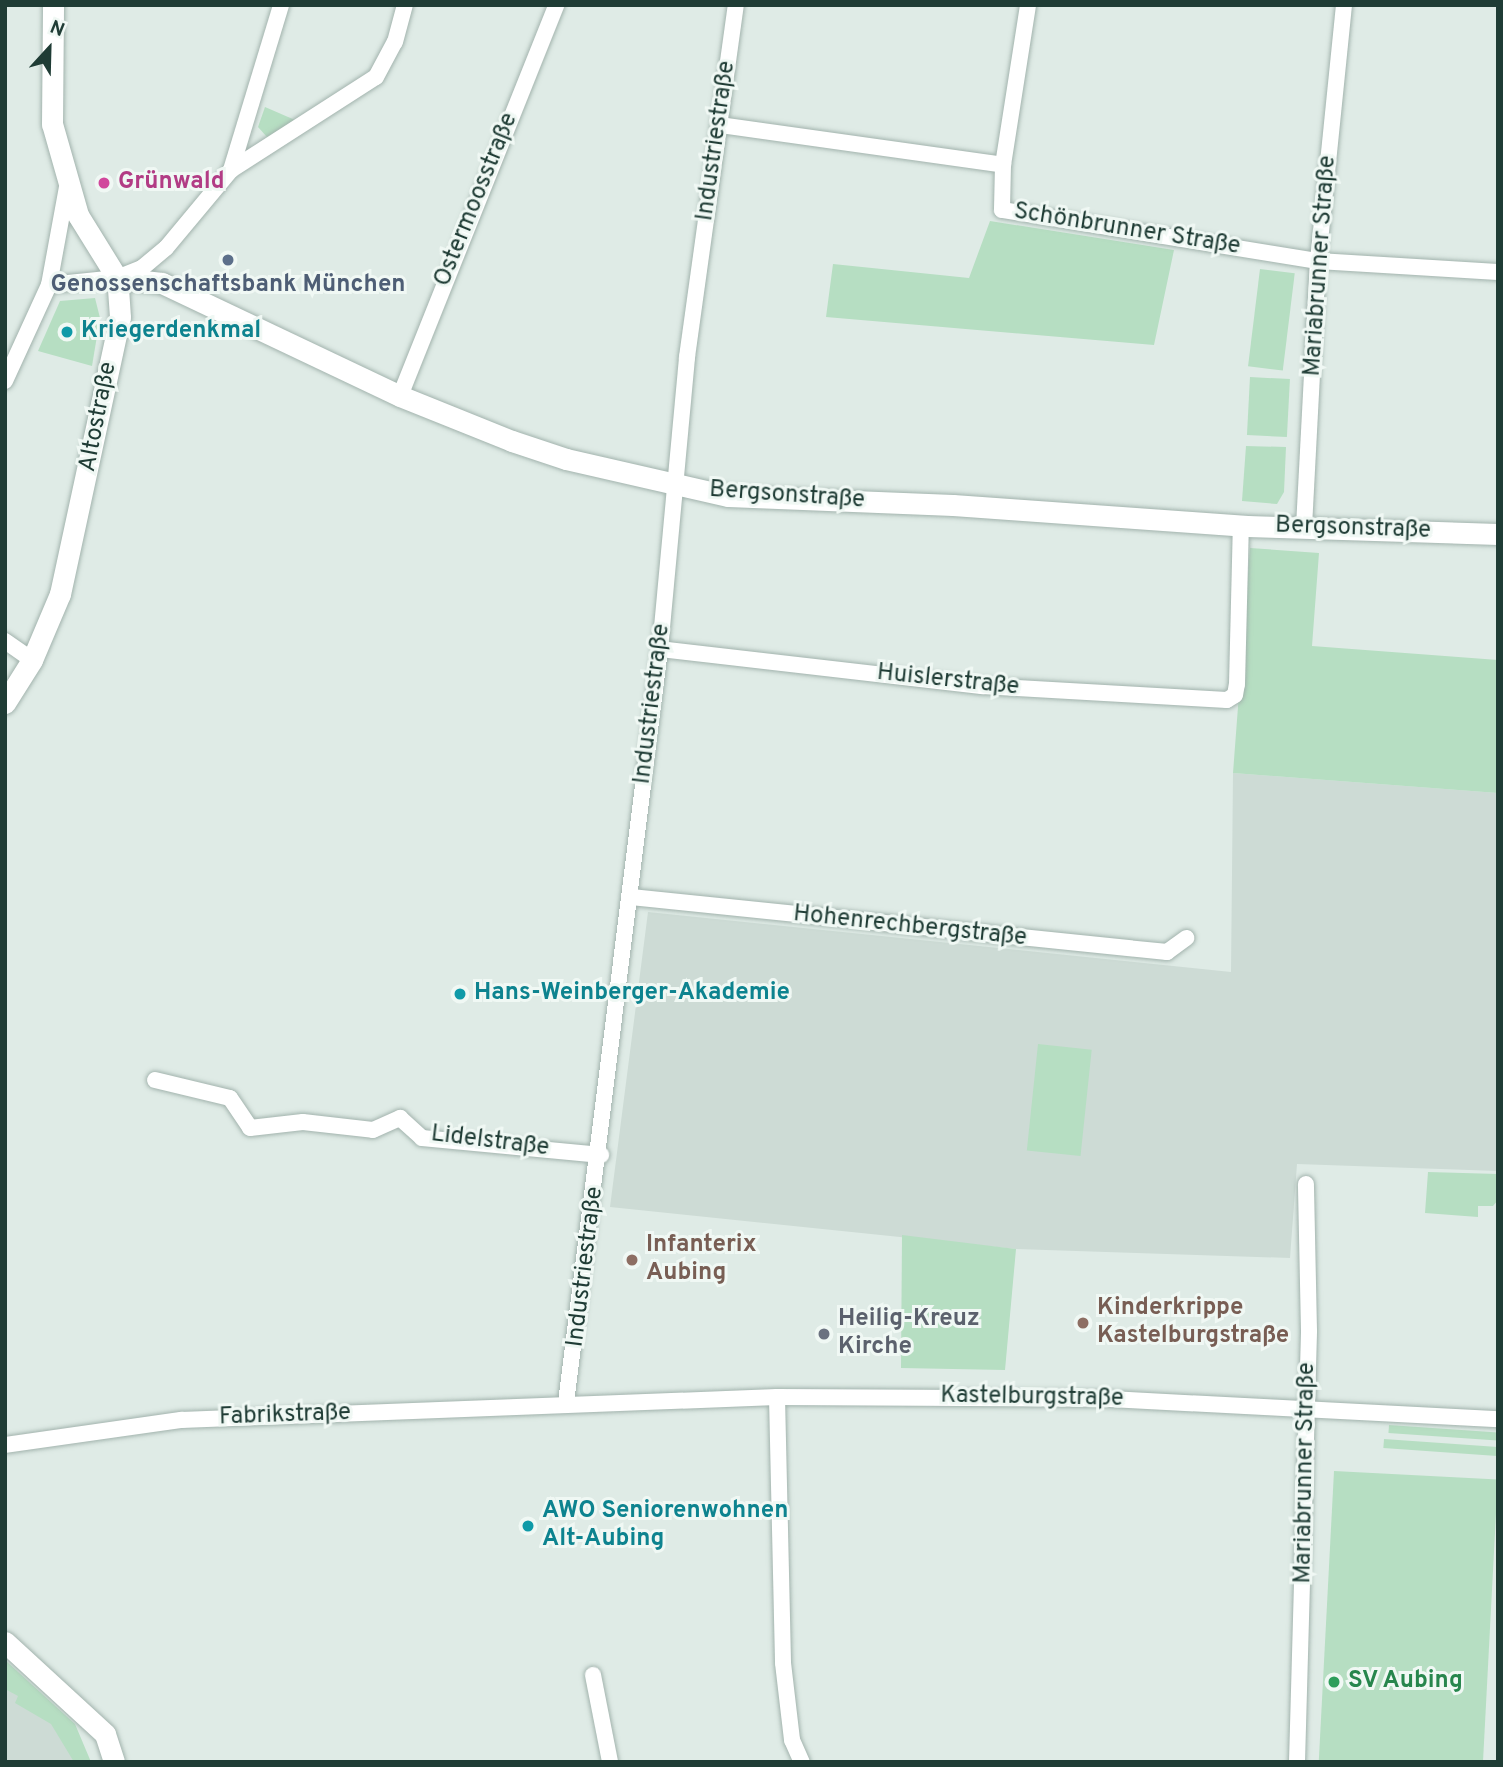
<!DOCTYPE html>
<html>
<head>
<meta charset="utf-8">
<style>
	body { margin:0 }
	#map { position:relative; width:1503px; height:1767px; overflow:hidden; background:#dfebe6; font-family:Overpass,sans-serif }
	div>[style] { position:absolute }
	.built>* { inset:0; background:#cddbd5 }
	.green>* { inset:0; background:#b6dec2; transform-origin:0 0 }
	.roads { filter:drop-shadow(0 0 2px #a2b3ad) drop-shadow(0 0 2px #a2b3ad) }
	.minor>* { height:16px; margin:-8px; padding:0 8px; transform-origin:8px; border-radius:8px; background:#fff }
	.tertiary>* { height:21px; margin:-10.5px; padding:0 10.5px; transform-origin:10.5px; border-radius:10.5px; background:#fff }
	.secondary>* { height:21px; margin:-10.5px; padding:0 10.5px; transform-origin:10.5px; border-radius:10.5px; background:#fff }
	.dots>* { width:19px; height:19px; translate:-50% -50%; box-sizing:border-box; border:4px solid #f0f8f4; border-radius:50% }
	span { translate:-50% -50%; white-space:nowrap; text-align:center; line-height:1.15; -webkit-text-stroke:6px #f0f8f4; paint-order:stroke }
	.street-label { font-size:24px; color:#1f3c35 }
	.hotel-label { font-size:24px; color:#b23c85; font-weight:700 }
	.left { translate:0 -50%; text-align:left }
	.service-label { font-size:24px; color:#4e5e75; font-weight:700 }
	.culture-label { font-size:24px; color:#0d838f; font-weight:700 }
	.education-label { font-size:24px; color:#785e54; font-weight:700 }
	.worship-label { font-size:24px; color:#5b616d; font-weight:700 }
	.leisure-label { font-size:24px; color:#27864d; font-weight:700 }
	.frame { position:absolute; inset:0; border:7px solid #1f3c35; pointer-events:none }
	.north { position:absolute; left:14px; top:14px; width:70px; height:70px; -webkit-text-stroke:5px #f0f8f4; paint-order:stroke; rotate:22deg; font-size:19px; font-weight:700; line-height:28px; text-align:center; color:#1f3c35 }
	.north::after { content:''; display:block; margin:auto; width:24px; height:32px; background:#1f3c35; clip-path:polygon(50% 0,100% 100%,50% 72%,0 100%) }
</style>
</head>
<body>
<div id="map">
	<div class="built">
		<div style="clip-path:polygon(1233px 773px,1498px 793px,1498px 1171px,1297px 1164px,1290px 1258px,1016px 1249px,610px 1207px,648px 912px,1231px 972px)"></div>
		<div style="clip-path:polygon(5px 1662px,83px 1762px,5px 1762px)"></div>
	</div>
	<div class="green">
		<div style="clip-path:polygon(265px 107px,295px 120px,267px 137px,258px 127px)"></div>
		<div style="clip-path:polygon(990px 221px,1174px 250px,1154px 345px,826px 317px,833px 264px,969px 278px)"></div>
		<div style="left:1260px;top:269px;width:35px;height:98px;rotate:7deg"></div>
		<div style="clip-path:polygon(95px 298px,100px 318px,92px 366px,38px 351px,60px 301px)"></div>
		<div style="left:1250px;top:377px;width:40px;height:58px;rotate:3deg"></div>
		<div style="clip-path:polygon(1246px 446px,1286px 447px,1284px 492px,1277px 504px,1242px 501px)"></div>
		<div style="clip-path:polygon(1250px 548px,1319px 553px,1312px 646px,1498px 660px,1498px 793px,1233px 773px)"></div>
		<div style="left:1038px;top:1044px;width:54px;height:107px;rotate:6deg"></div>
		<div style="clip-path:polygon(1428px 1172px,1498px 1174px,1498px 1200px,1493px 1206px,1478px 1206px,1478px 1217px,1425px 1213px)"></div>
		<div style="clip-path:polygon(902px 1235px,1016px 1249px,1005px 1370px,901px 1368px)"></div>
		<div style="left:1389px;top:1425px;width:109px;height:8px;rotate:4deg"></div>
		<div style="left:1384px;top:1439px;width:114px;height:9px;rotate:4deg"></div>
		<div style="left:1334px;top:1471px;width:164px;height:291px;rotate:3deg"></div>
		<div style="clip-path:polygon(5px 1660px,75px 1724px,91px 1762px,74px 1762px,51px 1724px,15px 1703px,18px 1696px,5px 1689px)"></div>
	</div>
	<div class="roads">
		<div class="minor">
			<div style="left:720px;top:125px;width:286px;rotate:8deg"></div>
			<div style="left:1003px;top:165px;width:45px;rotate:91.3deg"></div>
			<div style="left:1002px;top:210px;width:320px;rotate:9.2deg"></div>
			<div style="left:1318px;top:261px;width:180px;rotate:3.5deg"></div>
			<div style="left:1003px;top:165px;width:162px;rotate:-81.1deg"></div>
			<div style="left:231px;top:170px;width:172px;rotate:-73.1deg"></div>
			<div style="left:49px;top:285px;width:68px;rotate:-5.9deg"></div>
			<div style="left:117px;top:278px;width:27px;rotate:-22deg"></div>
			<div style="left:142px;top:268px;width:31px;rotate:-40deg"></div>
			<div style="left:166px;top:248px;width:102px;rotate:-50.2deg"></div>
			<div style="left:231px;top:170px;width:172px;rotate:-32.7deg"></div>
			<div style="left:376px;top:77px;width:40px;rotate:-62deg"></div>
			<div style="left:395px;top:42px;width:38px;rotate:-75deg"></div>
			<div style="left:5px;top:381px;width:106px;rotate:-65.4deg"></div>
			<div style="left:49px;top:285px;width:100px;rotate:-79.6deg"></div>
			<div style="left:400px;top:396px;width:421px;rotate:-68.2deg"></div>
			<div style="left:1304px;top:527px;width:266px;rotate:-87deg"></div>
			<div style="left:1318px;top:261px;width:257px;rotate:-84.2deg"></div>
			<div style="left:5px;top:641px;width:33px;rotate:35deg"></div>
			<div style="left:660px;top:649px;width:324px;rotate:6.6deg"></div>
			<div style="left:982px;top:686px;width:245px;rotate:3.3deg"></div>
			<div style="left:1227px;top:700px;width:9px;rotate:-32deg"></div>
			<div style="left:1235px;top:695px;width:11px;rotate:-80deg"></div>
			<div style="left:1237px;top:684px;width:159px;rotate:-88.6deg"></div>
			<div style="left:631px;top:897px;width:539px;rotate:5.86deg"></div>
			<div style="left:1167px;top:952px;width:24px;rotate:-36deg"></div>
			<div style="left:155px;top:1080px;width:77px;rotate:13.5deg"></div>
			<div style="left:230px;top:1098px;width:36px;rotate:56deg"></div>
			<div style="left:250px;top:1128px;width:53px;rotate:-6.5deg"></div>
			<div style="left:303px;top:1122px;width:70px;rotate:6.5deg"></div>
			<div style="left:373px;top:1130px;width:30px;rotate:-24deg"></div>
			<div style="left:400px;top:1118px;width:30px;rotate:42deg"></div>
			<div style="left:422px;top:1138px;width:180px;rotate:5.4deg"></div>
			<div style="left:777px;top:1397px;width:266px;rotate:88.7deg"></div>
			<div style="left:783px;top:1663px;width:78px;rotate:83.3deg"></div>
			<div style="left:792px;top:1740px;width:24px;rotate:66deg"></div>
			<div style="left:566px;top:1403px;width:760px;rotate:-82.89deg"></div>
			<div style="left:660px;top:649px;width:293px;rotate:-84.7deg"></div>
			<div style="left:687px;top:357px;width:355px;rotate:-82.1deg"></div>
			<div style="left:5px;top:1445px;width:178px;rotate:-8.1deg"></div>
			<div style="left:181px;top:1420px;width:596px;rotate:-2.21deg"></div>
			<div style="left:777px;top:1397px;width:333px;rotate:0.3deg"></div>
			<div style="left:1110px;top:1399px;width:389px;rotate:3deg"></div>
			<div style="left:593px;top:1675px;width:89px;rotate:78.9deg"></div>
			<div style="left:1297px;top:1762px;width:431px;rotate:-88.4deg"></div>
			<div style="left:1309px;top:1331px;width:147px;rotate:-91.2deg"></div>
		</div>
		<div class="tertiary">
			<div style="left:117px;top:278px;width:45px;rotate:6.3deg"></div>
			<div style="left:162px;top:283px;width:263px;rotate:25.4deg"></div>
			<div style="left:400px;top:396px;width:121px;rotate:21.9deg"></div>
			<div style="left:512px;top:441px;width:57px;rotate:18.4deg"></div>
			<div style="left:566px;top:459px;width:166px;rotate:12.9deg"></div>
			<div style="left:728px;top:496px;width:225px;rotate:2.3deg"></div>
			<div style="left:953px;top:505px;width:295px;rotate:4.1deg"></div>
			<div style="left:1247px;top:526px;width:251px;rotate:1.8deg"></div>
		</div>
		<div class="secondary">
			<div style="left:5px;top:703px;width:51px;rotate:-57.9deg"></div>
			<div style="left:32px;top:660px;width:72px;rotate:-67deg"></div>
			<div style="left:60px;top:594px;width:283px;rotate:-77.8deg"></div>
			<div style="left:120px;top:317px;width:39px;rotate:-94deg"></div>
			<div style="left:117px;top:278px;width:74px;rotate:-121.8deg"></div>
			<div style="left:78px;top:215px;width:95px;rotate:-105.9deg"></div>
			<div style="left:52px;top:124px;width:119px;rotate:-89.5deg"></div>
			<div style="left:5px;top:1642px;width:136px;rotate:42.6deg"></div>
			<div style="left:105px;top:1734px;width:29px;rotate:72deg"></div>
		</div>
	</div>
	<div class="dots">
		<div style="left:104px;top:183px;background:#d1479c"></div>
		<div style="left:228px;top:260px;background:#5c6f8a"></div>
		<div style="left:67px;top:332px;background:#0f9aa8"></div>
		<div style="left:460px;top:994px;background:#0f9aa8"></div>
		<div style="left:632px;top:1260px;background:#8d6e63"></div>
		<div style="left:1083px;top:1323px;background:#8d6e63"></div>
		<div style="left:824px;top:1334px;background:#6b7280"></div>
		<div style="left:528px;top:1526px;background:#0f9aa8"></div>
		<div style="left:1334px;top:1682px;background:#2e9e5b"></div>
	</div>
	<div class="street-label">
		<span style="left:717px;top:141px;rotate:-82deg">Industriestraße</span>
		<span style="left:477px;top:200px;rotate:-68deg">Ostermoosstraße</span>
		<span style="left:1127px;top:230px;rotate:9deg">Schönbrunner Straße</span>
		<span style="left:1321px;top:266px;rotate:-86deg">Mariabrunner Straße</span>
		<span style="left:99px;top:417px;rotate:-79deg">Altostraße</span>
		<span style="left:787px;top:496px;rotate:4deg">Bergsonstraße</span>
		<span style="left:1353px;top:529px;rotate:2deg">Bergsonstraße</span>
		<span style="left:948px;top:681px;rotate:6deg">Huislerstraße</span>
		<span style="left:653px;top:704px;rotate:-83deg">Industriestraße</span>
		<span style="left:910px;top:927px;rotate:6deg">Hohenrechbergstraße</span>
		<span style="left:490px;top:1142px;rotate:7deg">Lidelstraße</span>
		<span style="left:586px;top:1267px;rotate:-83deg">Industriestraße</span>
		<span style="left:1032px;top:1398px;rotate:1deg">Kastelburgstraße</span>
		<span style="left:285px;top:1416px;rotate:-2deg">Fabrikstraße</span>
		<span style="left:1306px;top:1473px;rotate:-89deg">Mariabrunner Straße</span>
	</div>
	<div class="hotel-label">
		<span class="left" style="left:118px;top:183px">Grünwald</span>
	</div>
	<div class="service-label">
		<span style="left:228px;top:286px">Genossenschaftsbank München</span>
	</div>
	<div class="culture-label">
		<span class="left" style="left:81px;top:332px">Kriegerdenkmal</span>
		<span class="left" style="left:474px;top:994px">Hans-Weinberger-Akademie</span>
		<span class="left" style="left:542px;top:1526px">AWO Seniorenwohnen<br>Alt-Aubing</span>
	</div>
	<div class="education-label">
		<span class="left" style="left:646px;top:1260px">Infanterix<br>Aubing</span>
		<span class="left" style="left:1097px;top:1323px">Kinderkrippe<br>Kastelburgstraße</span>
	</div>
	<div class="worship-label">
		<span class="left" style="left:838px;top:1334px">Heilig-Kreuz<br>Kirche</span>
	</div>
	<div class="leisure-label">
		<span class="left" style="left:1348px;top:1682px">SV Aubing</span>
	</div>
	<div class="frame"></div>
	<div class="north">N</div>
</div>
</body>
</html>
